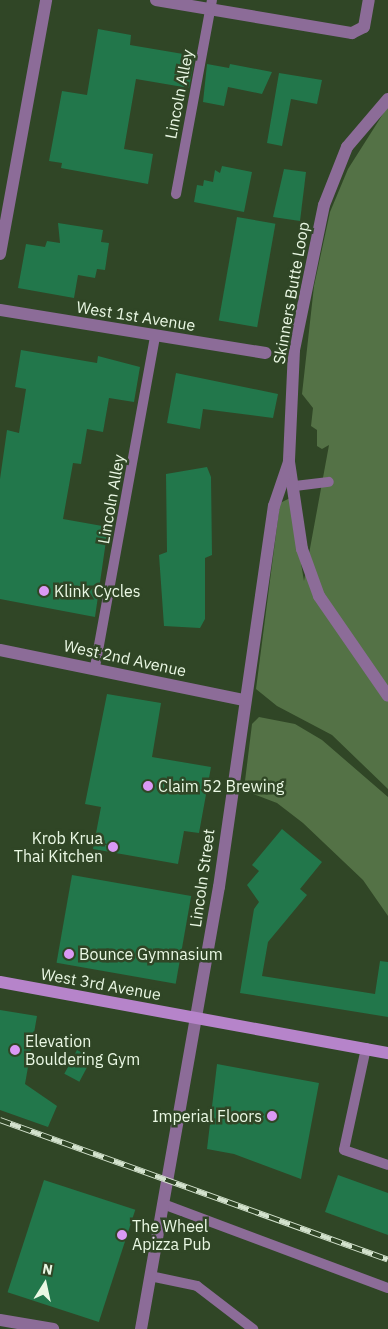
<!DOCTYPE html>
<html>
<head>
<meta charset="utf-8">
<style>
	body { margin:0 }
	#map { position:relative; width:388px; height:1329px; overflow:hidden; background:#304626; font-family:"IBM Plex Sans",sans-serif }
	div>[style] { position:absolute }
	.green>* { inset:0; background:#547246 }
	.building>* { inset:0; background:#22774b; transform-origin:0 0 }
	.lane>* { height:10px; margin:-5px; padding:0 5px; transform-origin:5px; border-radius:5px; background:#8c6c98 }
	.street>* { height:12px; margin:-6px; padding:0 6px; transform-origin:6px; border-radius:6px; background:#8c6c98 }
	.secondary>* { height:12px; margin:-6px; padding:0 6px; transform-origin:6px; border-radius:6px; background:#b684ca }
	.rail>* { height:5.5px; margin-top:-2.75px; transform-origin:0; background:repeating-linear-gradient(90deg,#304626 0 11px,#d3e2cd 0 22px); box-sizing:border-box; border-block:1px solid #d3e2cd }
	.dots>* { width:14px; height:14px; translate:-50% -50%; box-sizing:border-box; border:2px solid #304626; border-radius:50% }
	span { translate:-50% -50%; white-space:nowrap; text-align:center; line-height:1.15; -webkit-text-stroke:5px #304626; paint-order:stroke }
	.street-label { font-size:16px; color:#eaf8e4 }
	.poi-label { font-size:16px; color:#eaf8e4 }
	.left { translate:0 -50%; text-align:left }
	.right { translate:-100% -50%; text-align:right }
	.north { position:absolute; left:20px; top:1259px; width:50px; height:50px; -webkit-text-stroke:4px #304626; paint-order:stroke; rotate:10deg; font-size:14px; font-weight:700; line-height:20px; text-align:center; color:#eaf8e4 }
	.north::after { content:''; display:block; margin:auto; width:18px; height:22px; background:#eaf8e4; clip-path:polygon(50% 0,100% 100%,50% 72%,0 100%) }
</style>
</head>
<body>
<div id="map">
	<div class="green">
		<div style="clip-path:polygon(388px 106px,388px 789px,332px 735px,277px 706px,256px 689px,280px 503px,290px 498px,304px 581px,329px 445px,322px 449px,317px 446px,317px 430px,311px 426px,313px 408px,302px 394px,314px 286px,330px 212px,348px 169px)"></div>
		<div style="clip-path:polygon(259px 717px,295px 724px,322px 740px,388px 797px,388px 916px,363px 880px,303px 823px,277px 803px,248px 792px,245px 781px,252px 724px)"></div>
	</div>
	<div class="building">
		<div style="clip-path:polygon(98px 29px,131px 35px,130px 45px,195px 56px,189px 88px,136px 79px,124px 149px,153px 154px,148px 184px,61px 168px,62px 163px,49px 161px,62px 91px,87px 95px)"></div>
		<div style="clip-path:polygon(207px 64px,229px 68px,230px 64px,272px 72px,262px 94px,228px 87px,224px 106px,203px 102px)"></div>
		<div style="clip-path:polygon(279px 73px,322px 80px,317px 104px,291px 99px,282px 146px,267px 143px)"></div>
		<div style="clip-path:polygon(222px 166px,252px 172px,244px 212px,194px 202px,197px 185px,203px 186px,204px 180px,213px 182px,215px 170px,220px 173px)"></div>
		<div style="clip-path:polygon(284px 169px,306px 172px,300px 221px,273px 217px)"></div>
		<div style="left:237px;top:217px;width:39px;height:105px;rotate:10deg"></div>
		<div style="clip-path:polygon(58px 223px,103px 230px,101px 242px,109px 243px,105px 270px,97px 269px,95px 278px,78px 275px,74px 298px,18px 288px,26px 244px,45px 247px,47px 241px,60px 243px)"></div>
		<div style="clip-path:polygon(21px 350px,97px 363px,98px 356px,140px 367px,134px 402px,109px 398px,103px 432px,87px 429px,81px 464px,73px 463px,63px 519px,108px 527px,95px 617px,0 599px,0 479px,7px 430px,19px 433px,26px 389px,15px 387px)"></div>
		<div style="clip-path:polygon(176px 373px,278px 394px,273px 418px,203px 409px,200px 429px,167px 423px)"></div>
		<div style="clip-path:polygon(207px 467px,211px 477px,212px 555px,205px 558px,205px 619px,200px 628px,164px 626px,159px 555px,167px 552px,166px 474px)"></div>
		<div style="clip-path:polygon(107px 694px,161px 703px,152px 757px,211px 767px,199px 833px,184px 831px,178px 864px,93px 849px,101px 807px,85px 804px)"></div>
		<div style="clip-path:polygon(282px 829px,322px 862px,300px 889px,307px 895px,268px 942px,262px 976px,375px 994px,380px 961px,388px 962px,388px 1017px,240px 993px,254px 909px,259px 902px,247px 885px,259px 871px,252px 865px)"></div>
		<div style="left:72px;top:875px;width:121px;height:89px;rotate:10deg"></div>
		<div style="clip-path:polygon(0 1010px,37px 1016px,25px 1084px,57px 1106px,48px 1127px,0 1110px)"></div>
		<div style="left:77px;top:1050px;width:17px;height:27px;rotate:28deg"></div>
		<div style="clip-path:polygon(217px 1064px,319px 1083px,301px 1179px,234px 1154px,207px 1149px)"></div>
		<div style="clip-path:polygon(338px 1175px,388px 1193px,388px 1235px,325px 1212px)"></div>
		<div style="left:44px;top:1180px;width:96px;height:118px;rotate:18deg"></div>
	</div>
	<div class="lane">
		<div style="left:176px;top:194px;width:197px;rotate:-79.5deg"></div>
		<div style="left:295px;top:486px;width:34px;rotate:-7deg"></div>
		<div style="left:95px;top:667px;width:336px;rotate:-79.7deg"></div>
		<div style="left:366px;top:1048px;width:104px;rotate:102.2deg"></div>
		<div style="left:344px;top:1150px;width:46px;rotate:18.8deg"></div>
		<div style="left:163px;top:1204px;width:240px;rotate:20.5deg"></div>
		<div style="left:150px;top:1276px;width:48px;rotate:12deg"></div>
		<div style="left:197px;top:1286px;width:71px;rotate:37.5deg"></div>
	</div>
	<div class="street">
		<div style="left:156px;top:0;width:199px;rotate:9.6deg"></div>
		<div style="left:352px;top:33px;width:13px;rotate:-27deg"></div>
		<div style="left:364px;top:27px;width:27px;rotate:-80deg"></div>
		<div style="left:388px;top:99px;width:63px;rotate:130.5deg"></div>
		<div style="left:347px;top:147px;width:62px;rotate:111.6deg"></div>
		<div style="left:324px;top:205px;width:148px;rotate:101.7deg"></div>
		<div style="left:294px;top:350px;width:112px;rotate:92.6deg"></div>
		<div style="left:289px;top:462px;width:88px;rotate:81.5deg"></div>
		<div style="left:302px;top:549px;width:50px;rotate:70.1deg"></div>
		<div style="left:319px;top:596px;width:121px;rotate:55.4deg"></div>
		<div style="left:0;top:254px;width:258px;rotate:-79.7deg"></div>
		<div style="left:0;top:310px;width:269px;rotate:9.2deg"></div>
		<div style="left:0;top:650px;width:248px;rotate:11.6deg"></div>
		<div style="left:0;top:1320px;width:54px;rotate:9.6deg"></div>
		<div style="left:141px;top:1329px;width:449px;rotate:-80deg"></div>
		<div style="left:219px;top:887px;width:385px;rotate:-81.8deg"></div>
		<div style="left:274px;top:506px;width:46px;rotate:-71.2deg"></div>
	</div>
	<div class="secondary">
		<div style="left:0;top:982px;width:394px;rotate:10.4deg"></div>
	</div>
	<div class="rail">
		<div style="left:0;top:1120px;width:412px;rotate:19.8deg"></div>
	</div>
	<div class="dots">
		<div style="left:44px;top:591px;background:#db99f5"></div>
		<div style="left:148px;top:786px;background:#db99f5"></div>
		<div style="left:113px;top:847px;background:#db99f5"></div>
		<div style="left:69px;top:954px;background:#db99f5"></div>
		<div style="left:15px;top:1050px;background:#db99f5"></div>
		<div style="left:272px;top:1116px;background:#db99f5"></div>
		<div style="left:122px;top:1235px;background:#db99f5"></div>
	</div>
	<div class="street-label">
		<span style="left:179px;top:94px;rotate:-79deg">Lincoln Alley</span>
		<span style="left:291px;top:293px;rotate:-80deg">Skinners Butte Loop</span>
		<span style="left:136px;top:316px;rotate:9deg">West 1st Avenue</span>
		<span style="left:111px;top:499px;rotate:-80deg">Lincoln Alley</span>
		<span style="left:125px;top:658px;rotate:12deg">West 2nd Avenue</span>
		<span style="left:202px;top:878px;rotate:-82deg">Lincoln Street</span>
		<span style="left:101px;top:984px;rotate:10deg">West 3rd Avenue</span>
	</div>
	<div class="poi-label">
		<span class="left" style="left:54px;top:591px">Klink Cycles</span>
		<span class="left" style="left:158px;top:786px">Claim 52 Brewing</span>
		<span class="right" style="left:103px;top:847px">Krob Krua<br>Thai Kitchen</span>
		<span class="left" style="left:79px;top:954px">Bounce Gymnasium</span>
		<span class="left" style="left:25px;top:1050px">Elevation<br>Bouldering Gym</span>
		<span class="right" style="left:262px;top:1116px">Imperial Floors</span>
		<span class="left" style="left:132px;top:1235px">The Wheel<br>Apizza Pub</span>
	</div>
	<div class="north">N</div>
</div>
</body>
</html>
